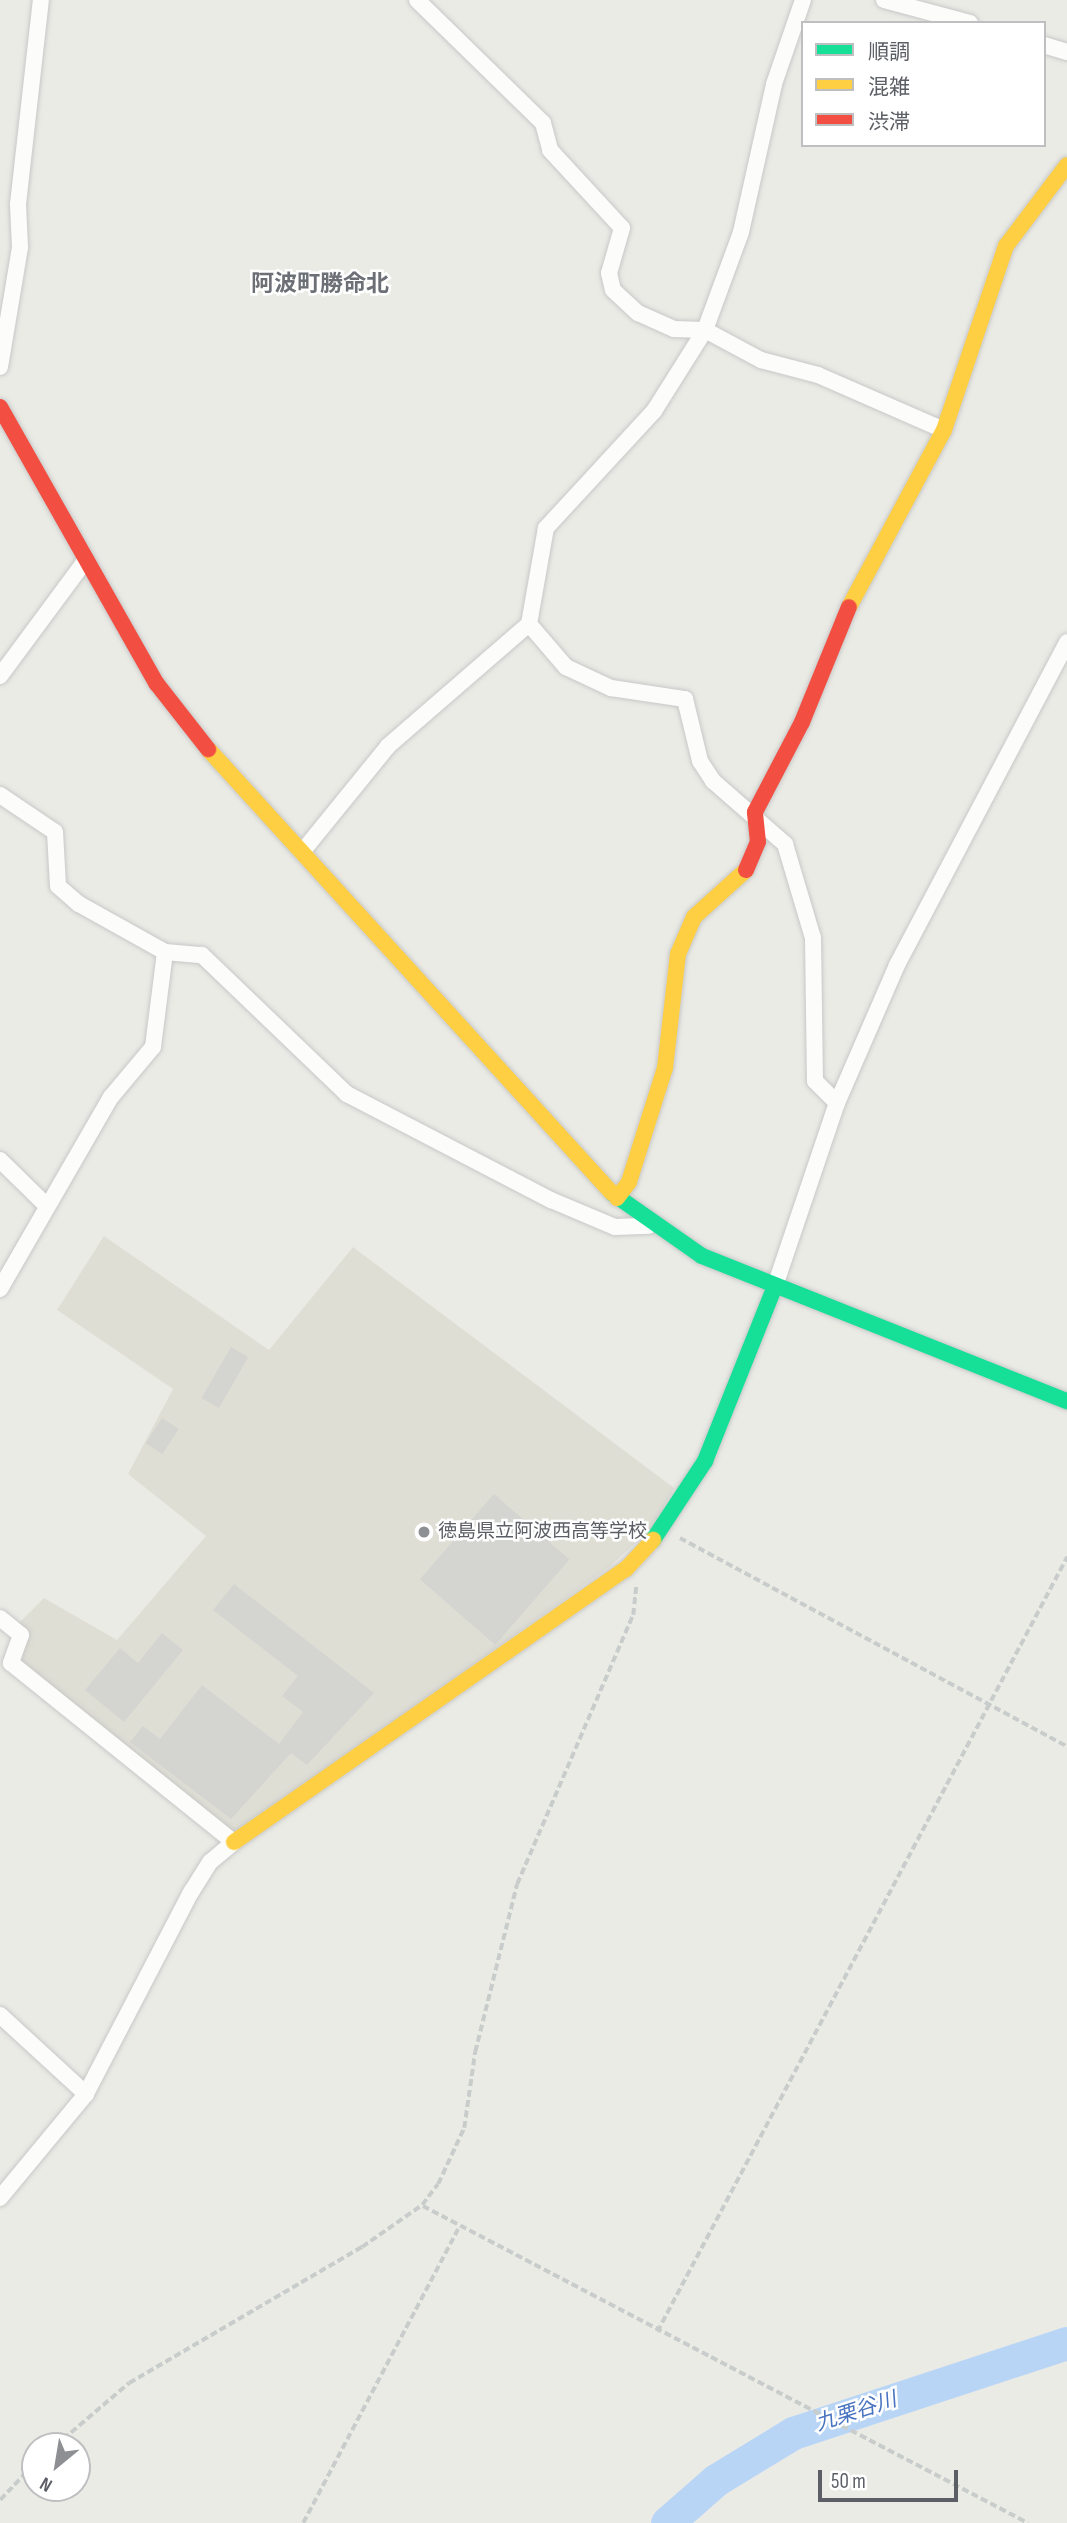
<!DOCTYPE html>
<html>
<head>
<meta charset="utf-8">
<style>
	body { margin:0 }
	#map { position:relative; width:1067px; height:2523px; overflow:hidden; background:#ebebe6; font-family:"Sofia Sans Condensed","Noto Sans JP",sans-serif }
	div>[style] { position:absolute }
	.education>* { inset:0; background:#dfded5 }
	.river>* { height:33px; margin:-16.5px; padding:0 16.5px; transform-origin:16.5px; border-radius:16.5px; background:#b9d5f6 }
	.building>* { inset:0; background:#d4d4d1; transform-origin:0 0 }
	.path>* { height:3.5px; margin-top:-1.75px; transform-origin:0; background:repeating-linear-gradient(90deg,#c8cccb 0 7px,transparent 0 10.5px) }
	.roads { filter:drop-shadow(0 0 2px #c8c9c8) drop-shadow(0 0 2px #c8c9c8) }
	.street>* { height:16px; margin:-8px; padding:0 8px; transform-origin:8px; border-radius:8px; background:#fcfcfb }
	.fast>* { height:16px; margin:-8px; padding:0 8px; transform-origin:8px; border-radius:8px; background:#16e098 }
	.slow>* { height:16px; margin:-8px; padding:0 8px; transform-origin:8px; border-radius:8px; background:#ffcf43 }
	.jam>* { height:16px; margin:-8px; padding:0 8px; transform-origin:8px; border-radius:8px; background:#f24e42 }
	.dots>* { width:19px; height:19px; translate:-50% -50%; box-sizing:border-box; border:4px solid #fff; border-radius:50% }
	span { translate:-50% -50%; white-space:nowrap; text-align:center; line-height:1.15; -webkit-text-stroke:5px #fff; paint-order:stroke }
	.poi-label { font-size:19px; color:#5b5e64 }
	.left { translate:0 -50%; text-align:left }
	.water-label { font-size:21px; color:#4773c0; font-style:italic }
	.quarter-label { font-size:23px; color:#6c7076; font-weight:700 }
	.legend { position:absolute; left:801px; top:21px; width:245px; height:126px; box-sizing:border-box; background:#fff; border:2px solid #bdbfc1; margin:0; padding:9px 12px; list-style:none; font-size:21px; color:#5b5e64 }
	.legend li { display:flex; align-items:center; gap:14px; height:35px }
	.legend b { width:35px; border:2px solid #bdbfc1 }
	.north { position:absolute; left:21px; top:2432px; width:70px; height:70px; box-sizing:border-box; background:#fff; border:2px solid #bdbfc1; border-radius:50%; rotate:210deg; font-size:19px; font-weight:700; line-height:28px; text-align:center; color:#5b5e64 }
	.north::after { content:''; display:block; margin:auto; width:24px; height:32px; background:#8d8f92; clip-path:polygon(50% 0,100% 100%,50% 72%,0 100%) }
	.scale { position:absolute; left:818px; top:2470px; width:140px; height:32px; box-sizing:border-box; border:4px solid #5b5e64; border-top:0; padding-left:9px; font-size:21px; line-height:24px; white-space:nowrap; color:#5b5e64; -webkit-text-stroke:5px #fff; paint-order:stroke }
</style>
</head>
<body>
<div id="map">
	<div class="education">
		<div style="clip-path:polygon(104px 1236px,269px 1350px,353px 1247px,674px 1488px,653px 1527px,608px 1568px,234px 1836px,18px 1661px,17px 1625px,44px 1598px,117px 1640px,206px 1536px,128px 1474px,173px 1389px,57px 1310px)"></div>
	</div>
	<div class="river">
		<div style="left:667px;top:2523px;width:65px;rotate:-41.3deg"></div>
		<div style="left:716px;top:2480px;width:90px;rotate:-31.4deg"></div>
		<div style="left:793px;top:2433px;width:288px;rotate:-18.2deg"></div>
	</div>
	<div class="building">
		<div style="left:231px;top:1347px;width:20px;height:59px;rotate:30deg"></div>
		<div style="left:162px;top:1418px;width:20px;height:30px;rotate:33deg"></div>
		<div style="left:494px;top:1494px;width:100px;height:113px;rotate:41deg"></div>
		<div style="clip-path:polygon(234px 1584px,374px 1693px,307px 1765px,291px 1753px,231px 1819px,130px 1742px,143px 1726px,160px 1739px,202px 1685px,279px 1744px,303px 1712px,282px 1696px,298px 1676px,213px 1610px)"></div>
		<div style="clip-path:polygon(162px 1633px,183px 1650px,124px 1722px,85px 1690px,120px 1648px,138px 1663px)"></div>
	</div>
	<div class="path">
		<div style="left:680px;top:1538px;width:439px;rotate:28.3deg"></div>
		<div style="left:423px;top:2206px;width:683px;rotate:27.65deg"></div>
		<div style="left:657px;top:2332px;width:877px;rotate:-62.12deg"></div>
		<div style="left:55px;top:2446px;width:97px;rotate:-40.4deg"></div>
		<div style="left:129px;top:2383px;width:270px;rotate:-30.3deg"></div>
		<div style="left:362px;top:2247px;width:73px;rotate:-35deg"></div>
		<div style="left:422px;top:2205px;width:26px;rotate:-53deg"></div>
		<div style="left:438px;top:2184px;width:62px;rotate:-65.1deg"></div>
		<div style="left:464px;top:2128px;width:77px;rotate:-81.8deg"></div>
		<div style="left:475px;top:2052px;width:173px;rotate:-76deg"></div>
		<div style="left:517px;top:1884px;width:293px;rotate:-66.7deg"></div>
		<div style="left:633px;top:1615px;width:29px;rotate:-84deg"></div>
		<div style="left:0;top:2500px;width:51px;rotate:-46.6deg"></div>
		<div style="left:303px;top:2523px;width:332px;rotate:-62.2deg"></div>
	</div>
	<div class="roads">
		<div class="street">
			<div style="left:417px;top:0;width:176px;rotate:44.3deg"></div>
			<div style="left:543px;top:123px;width:28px;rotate:75deg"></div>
			<div style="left:550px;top:150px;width:106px;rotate:47.3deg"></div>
			<div style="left:622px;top:228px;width:47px;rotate:106.1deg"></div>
			<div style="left:609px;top:273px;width:17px;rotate:77deg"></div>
			<div style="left:613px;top:290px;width:34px;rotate:43deg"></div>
			<div style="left:638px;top:313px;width:39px;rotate:24deg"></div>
			<div style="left:674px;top:329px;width:31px;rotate:2deg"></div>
			<div style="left:705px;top:330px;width:64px;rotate:28.2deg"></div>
			<div style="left:761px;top:360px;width:59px;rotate:14.7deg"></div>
			<div style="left:818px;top:375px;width:137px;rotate:23.6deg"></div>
			<div style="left:884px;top:0;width:89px;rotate:15deg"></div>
			<div style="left:1044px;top:45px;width:24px;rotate:17deg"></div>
			<div style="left:0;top:367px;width:122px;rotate:-80.5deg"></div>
			<div style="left:20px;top:247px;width:43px;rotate:-92.7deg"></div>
			<div style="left:18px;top:204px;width:205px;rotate:-83.6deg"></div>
			<div style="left:529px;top:624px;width:57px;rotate:49.3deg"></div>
			<div style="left:566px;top:667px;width:50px;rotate:25deg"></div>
			<div style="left:611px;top:688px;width:75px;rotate:8.5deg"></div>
			<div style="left:685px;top:699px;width:64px;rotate:76.4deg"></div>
			<div style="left:700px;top:761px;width:24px;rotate:57deg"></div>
			<div style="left:713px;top:781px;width:96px;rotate:41.2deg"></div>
			<div style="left:785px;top:844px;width:98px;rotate:73.4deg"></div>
			<div style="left:813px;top:938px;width:143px;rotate:89.2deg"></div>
			<div style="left:815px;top:1081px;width:31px;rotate:45deg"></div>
			<div style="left:0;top:676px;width:143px;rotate:-53.5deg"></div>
			<div style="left:0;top:795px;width:66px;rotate:33.9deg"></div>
			<div style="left:55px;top:832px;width:54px;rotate:86.8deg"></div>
			<div style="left:58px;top:886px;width:28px;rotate:41deg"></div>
			<div style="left:79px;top:904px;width:98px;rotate:29.2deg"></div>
			<div style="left:165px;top:952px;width:37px;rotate:5deg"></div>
			<div style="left:202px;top:955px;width:201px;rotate:43.8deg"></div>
			<div style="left:347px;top:1094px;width:230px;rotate:27.5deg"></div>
			<div style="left:551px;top:1200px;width:69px;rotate:22.9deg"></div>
			<div style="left:615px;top:1227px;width:34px;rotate:-2deg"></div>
			<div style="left:302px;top:852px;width:136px;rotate:-50.9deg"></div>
			<div style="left:388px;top:746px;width:186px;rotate:-40.9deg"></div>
			<div style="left:529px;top:624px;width:97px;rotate:-80deg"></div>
			<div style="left:546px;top:528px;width:159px;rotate:-47.3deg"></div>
			<div style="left:654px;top:411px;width:96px;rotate:-57.8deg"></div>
			<div style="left:705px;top:330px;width:104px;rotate:-69.8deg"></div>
			<div style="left:741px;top:232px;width:152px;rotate:-77.4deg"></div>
			<div style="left:774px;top:84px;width:89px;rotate:-71deg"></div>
			<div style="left:0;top:1160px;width:66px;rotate:44.4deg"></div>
			<div style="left:775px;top:1286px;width:193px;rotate:-71.3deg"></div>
			<div style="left:837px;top:1103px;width:150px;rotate:-66.5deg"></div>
			<div style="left:897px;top:965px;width:365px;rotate:-62.2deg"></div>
			<div style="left:0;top:1289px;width:222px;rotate:-60deg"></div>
			<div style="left:111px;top:1097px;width:65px;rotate:-50deg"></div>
			<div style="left:153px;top:1047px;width:96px;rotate:-82.8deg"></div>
			<div style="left:0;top:1618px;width:27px;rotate:39deg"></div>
			<div style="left:21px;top:1635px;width:30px;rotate:110deg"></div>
			<div style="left:11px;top:1663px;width:286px;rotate:38.8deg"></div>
			<div style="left:234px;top:1842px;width:31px;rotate:140deg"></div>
			<div style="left:210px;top:1862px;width:36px;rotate:122deg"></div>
			<div style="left:191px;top:1892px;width:228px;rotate:117.5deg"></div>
			<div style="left:86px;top:2094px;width:135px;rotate:129.6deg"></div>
			<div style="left:0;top:2015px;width:117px;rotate:42.6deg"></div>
		</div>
		<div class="fast">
			<div style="left:612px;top:1193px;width:110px;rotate:35deg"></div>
			<div style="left:702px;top:1256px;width:393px;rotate:21.7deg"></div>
			<div style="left:653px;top:1540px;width:95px;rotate:-56.6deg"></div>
			<div style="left:705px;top:1461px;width:188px;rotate:-68.2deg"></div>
		</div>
		<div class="slow">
			<div style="left:849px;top:607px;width:201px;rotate:-61.8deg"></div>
			<div style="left:944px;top:430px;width:194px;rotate:-71.4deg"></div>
			<div style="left:1006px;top:246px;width:101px;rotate:-53deg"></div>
			<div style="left:208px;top:749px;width:600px;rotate:47.7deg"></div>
			<div style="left:617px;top:1198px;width:20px;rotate:-53deg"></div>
			<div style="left:629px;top:1182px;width:120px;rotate:-72.5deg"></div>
			<div style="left:665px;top:1068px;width:115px;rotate:-83.5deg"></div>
			<div style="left:678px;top:954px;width:40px;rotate:-66.6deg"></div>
			<div style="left:694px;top:917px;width:70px;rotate:-42.1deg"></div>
			<div style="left:234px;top:1842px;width:478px;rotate:-34.9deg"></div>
			<div style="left:626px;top:1569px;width:40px;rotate:-47deg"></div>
		</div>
		<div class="jam">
			<div style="left:0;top:407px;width:318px;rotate:60.5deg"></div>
			<div style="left:157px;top:684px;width:83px;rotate:51.9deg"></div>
			<div style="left:746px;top:870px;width:30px;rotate:-67deg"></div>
			<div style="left:758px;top:842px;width:30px;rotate:-96deg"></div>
			<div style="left:755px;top:812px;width:102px;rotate:-62.4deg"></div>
			<div style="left:802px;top:722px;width:124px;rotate:-67.8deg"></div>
		</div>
	</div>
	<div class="dots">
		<div style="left:424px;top:1532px;background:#8d8f92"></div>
	</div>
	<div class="poi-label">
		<span class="left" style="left:438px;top:1532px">徳島県立阿波西高等学校</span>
	</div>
	<div class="water-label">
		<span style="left:856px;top:2412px;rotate:-18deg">九栗谷川</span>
	</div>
	<div class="quarter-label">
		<span style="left:320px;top:284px">阿波町勝命北</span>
	</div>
	<ul class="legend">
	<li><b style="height:9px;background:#16e098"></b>順調</li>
	<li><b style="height:9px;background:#ffcf43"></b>混雑</li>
	<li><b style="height:9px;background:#f24e42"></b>渋滞</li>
	</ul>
	<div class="north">N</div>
	<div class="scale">50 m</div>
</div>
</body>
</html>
